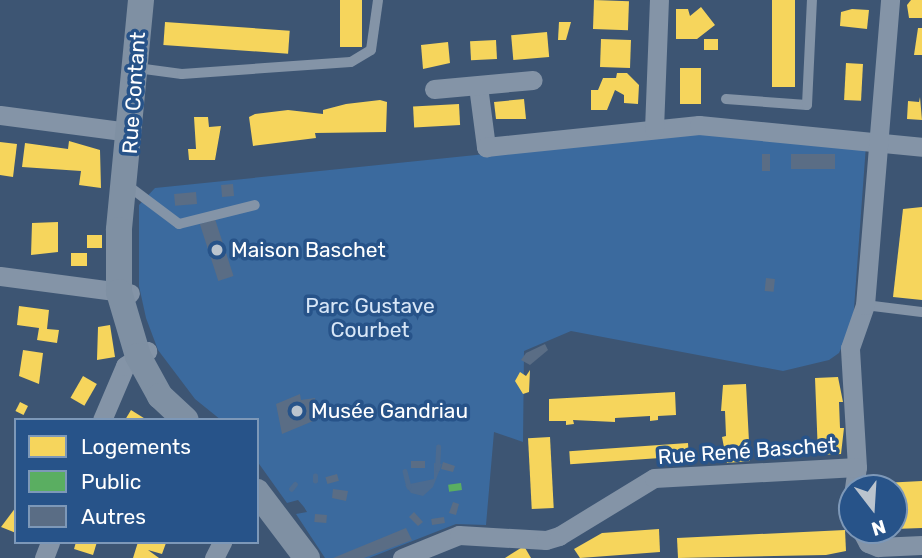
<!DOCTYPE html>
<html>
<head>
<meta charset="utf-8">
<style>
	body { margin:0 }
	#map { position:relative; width:922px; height:558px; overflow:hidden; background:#3d5573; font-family:Rubik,sans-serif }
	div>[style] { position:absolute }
	.green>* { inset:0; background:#3b6a9e }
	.water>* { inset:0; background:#4c6b90 }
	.homes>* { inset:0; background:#f6d55c; transform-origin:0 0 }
	.public>* { inset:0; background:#5aae61; transform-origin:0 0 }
	.stream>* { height:4.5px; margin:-2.25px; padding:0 2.25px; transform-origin:2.25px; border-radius:2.25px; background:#4c6b90 }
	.building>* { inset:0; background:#5a6d85; transform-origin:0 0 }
	.service>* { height:10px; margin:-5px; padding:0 5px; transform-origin:5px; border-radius:5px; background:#8494a7 }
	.minor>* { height:19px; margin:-9.5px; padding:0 9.5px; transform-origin:9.5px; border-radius:9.5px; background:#8494a7 }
	.secondary>* { height:26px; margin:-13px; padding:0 13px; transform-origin:13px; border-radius:13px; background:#7f90a3 }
	.dots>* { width:19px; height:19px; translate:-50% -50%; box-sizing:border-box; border:4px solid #275389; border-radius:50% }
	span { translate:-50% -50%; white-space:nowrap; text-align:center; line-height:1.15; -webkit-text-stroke:7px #275389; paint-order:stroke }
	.street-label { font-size:21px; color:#fff }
	.poi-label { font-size:21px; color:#fff }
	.left { translate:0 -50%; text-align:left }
	.park-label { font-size:21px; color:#d7e6f7 }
	.legend { position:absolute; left:14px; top:418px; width:245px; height:126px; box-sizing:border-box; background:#275389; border:2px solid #7d98b8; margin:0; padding:9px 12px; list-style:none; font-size:21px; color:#fff }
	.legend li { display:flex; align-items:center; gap:14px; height:35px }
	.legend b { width:35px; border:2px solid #7d98b8 }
	.north { position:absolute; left:838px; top:474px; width:70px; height:70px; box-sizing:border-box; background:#275389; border:2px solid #7d98b8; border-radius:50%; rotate:163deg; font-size:19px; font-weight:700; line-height:28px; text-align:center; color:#fff }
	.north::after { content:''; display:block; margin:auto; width:24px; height:32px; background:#bbc4ce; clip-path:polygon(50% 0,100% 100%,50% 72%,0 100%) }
</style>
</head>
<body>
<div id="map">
	<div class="green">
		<div style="clip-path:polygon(710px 131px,866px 145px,853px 322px,839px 353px,829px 360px,783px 371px,571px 331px,524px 351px,523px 442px,494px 432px,486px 525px,456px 524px,369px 558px,325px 558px,296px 514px,307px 512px,304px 507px,298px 500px,287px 503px,257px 461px,257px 420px,221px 420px,195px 399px,158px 350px,146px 318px,139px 286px,139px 205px,155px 188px)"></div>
	</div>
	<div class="water">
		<div style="clip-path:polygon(434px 463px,442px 464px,433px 487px,423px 496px,411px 493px,405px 485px,434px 479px)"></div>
	</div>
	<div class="homes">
		<div style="left:340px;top:0;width:22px;height:47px"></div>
		<div style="left:594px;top:0;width:35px;height:29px;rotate:2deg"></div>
		<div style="left:772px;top:0;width:23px;height:87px"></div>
		<div style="clip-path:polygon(911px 0,922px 0,922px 18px,909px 18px,907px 5px)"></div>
		<div style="clip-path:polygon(701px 7px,715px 25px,697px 39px,676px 39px,676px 9px,688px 9px,690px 16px)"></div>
		<div style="clip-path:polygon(852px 9px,869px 10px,867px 29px,840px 26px,841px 12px)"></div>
		<div style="left:165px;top:22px;width:125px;height:23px;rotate:4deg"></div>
		<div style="clip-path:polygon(559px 22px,571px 22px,566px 40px,558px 40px)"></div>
		<div style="clip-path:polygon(918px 28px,922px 28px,922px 55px,914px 55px)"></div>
		<div style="left:547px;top:32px;width:25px;height:36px;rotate:85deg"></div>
		<div style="left:601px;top:39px;width:30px;height:28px;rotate:2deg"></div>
		<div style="left:704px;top:39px;width:14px;height:11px"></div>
		<div style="left:496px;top:40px;width:19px;height:26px;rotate:87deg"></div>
		<div style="clip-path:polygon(448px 42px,450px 63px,423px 69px,421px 45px)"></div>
		<div style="left:846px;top:63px;width:17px;height:37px;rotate:3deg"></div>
		<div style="left:680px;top:68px;width:21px;height:36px"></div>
		<div style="clip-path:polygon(617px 73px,627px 73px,639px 85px,638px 104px,624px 103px,624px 95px,615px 90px,607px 110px,591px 110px,591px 90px,598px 90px,603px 78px,616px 78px)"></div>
		<div style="clip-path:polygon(920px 97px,922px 120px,907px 119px,908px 101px,919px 102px)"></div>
		<div style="clip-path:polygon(524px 99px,526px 119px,496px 119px,494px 102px)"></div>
		<div style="clip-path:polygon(380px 100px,387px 102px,386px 132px,315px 133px,316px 138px,253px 146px,249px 117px,255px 114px,288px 110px,323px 114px,323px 110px,346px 104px)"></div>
		<div style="left:459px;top:104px;width:21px;height:46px;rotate:87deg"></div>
		<div style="clip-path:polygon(194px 117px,208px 117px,209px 127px,221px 126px,215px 160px,189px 160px,188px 149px,196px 149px)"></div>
		<div style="clip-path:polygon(69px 141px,100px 150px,101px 188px,79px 185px,81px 171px,22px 167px,25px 143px,68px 149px)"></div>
		<div style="clip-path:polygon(0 142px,17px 144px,13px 177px,0 175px)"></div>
		<div style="clip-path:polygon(922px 207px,922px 300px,893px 297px,903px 209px)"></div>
		<div style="clip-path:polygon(58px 222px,58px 252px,31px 255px,32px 223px)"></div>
		<div style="left:87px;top:235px;width:15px;height:13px"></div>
		<div style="left:71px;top:253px;width:16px;height:13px"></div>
		<div style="clip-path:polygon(19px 306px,49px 310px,47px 329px,59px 330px,57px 343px,37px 340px,39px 328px,17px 325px)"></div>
		<div style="clip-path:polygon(110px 325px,115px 357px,97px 360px,98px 327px)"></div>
		<div style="clip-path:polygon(23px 350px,43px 353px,39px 384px,19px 376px)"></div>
		<div style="clip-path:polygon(530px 370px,529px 392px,523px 394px,515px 381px,520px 372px,526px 376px)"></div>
		<div style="left:83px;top:376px;width:16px;height:25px;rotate:30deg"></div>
		<div style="clip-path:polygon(838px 377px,843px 402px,839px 402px,840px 428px,844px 428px,841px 454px,818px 455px,815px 378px)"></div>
		<div style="clip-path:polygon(746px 384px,750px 461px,727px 463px,722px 437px,726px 436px,725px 411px,721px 411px,723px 385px)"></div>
		<div style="clip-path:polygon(675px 392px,676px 415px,658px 416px,658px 420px,650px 421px,650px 416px,615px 418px,615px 422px,573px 420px,574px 424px,566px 425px,566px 421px,549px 421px,549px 399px)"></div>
		<div style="left:20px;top:402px;width:9px;height:10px;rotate:27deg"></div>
		<div style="clip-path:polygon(131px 410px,147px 420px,125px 420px)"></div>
		<div style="left:550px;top:437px;width:71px;height:22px;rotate:87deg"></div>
		<div style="left:688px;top:443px;width:13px;height:119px;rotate:86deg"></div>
		<div style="clip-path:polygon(922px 481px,922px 528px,894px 529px,894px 488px,883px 488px,883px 483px)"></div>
		<div style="clip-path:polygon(16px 507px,16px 533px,1px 527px)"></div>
		<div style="clip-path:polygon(659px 529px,660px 552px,580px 558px,574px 549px,602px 533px)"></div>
		<div style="clip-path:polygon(845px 530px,846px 551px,826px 555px,678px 558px,677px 538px)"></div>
		<div style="clip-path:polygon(76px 542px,97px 542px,93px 555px,74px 549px)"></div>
		<div style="clip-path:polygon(138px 542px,164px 542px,166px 543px,162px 554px,148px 550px,159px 558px,133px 558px)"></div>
		<div style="clip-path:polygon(524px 546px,531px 558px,505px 558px)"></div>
	</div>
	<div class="public">
		<div style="left:461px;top:483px;width:7px;height:13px;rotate:82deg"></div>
	</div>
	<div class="stream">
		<div style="left:437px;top:469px;width:22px;rotate:-87deg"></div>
		<div style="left:405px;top:471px;width:16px;rotate:76deg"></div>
		<div style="left:315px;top:481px;width:5px;rotate:-90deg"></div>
		<div style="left:291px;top:489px;width:6px;rotate:-51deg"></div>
	</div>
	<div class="building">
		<div style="left:762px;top:154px;width:8px;height:17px"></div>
		<div style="left:791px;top:154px;width:44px;height:15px"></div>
		<div style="left:233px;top:184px;width:12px;height:12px;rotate:85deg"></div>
		<div style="left:196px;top:192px;width:12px;height:22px;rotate:85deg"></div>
		<div style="left:215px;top:219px;width:60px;height:16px;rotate:72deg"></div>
		<div style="left:766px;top:278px;width:9px;height:13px;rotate:6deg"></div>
		<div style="clip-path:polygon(545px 344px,548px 350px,530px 365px,521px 360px,526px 353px)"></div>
		<div style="clip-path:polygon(300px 394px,301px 400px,315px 398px,318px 419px,282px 434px,276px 404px)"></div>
		<div style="left:411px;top:461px;width:14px;height:7px"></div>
		<div style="clip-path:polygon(443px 462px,455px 466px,453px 472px,441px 469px)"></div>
		<div style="left:337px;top:474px;width:7px;height:12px;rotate:74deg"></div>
		<div style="clip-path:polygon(333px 489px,348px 491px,346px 501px,332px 498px)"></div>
		<div style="clip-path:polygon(453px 502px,459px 504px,456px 515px,449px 513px)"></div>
		<div style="clip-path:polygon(414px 512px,423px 522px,418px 526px,409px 517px)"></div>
		<div style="left:315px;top:514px;width:12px;height:8px;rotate:5deg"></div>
		<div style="left:444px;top:517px;width:6px;height:13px;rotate:81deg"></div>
		<div style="clip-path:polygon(406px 528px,412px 540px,364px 558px,333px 558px)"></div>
	</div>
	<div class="service">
		<div style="left:137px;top:68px;width:45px;rotate:7.6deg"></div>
		<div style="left:182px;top:74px;width:169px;rotate:-4.1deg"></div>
		<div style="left:351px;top:62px;width:23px;rotate:-31deg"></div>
		<div style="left:371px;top:50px;width:50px;rotate:-82deg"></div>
		<div style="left:726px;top:99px;width:81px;rotate:4.2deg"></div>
		<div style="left:807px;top:105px;width:105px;rotate:-87.3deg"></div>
		<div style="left:127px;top:185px;width:65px;rotate:36.9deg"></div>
		<div style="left:179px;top:224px;width:78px;rotate:-14deg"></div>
		<div style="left:865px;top:305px;width:57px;rotate:7deg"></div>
	</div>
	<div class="minor">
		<div style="left:478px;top:86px;width:62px;rotate:82.5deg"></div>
		<div style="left:486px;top:147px;width:214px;rotate:-5.9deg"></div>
		<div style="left:699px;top:125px;width:224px;rotate:5.6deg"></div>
		<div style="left:434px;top:89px;width:99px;rotate:-5.2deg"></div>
		<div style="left:0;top:115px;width:131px;rotate:7.5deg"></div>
		<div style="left:654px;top:129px;width:129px;rotate:-87.8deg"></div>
		<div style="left:0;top:276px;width:131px;rotate:7.5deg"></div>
		<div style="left:102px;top:420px;width:59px;rotate:-66.9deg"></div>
		<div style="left:125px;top:366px;width:27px;rotate:-34deg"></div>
		<div style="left:854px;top:488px;width:21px;rotate:-82deg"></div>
		<div style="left:857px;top:467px;width:119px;rotate:-93.4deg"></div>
		<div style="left:850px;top:348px;width:46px;rotate:-70.8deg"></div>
		<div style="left:865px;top:305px;width:306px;rotate:-85.3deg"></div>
		<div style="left:861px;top:530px;width:15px;rotate:62deg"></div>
		<div style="left:868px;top:543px;width:11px;rotate:22deg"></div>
		<div style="left:878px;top:547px;width:44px;rotate:-2.6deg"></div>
		<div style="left:44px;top:558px;width:17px;rotate:-69deg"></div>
		<div style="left:214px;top:558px;width:18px;rotate:-63deg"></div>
		<div style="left:402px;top:558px;width:61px;rotate:-22deg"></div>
		<div style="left:459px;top:535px;width:87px;rotate:3.3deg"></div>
		<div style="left:546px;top:540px;width:14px;rotate:-17deg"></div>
		<div style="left:559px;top:536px;width:111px;rotate:-31.4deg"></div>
		<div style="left:654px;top:478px;width:203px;rotate:-3.1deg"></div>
	</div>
	<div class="secondary">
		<div style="left:141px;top:0;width:231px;rotate:95.5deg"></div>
		<div style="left:119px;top:230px;width:62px;rotate:90deg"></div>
		<div style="left:119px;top:292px;width:67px;rotate:73.5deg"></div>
		<div style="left:138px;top:356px;width:46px;rotate:61.2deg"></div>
		<div style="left:160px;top:396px;width:35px;rotate:43deg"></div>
		<div style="left:257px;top:492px;width:83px;rotate:52.9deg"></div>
	</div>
	<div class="dots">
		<div style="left:217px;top:250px;background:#bbc4ce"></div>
		<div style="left:297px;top:411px;background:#bbc4ce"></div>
	</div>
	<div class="street-label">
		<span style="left:134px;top:93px;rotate:-86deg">Rue Contant</span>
		<span style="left:747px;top:451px;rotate:-4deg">Rue René Baschet</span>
	</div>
	<div class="poi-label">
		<span class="left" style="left:231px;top:250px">Maison Baschet</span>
		<span class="left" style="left:311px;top:411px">Musée Gandriau</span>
	</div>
	<div class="park-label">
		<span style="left:370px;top:318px">Parc Gustave<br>Courbet</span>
	</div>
	<ul class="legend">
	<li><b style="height:19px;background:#f6d55c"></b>Logements</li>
	<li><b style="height:19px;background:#5aae61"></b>Public</li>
	<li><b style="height:19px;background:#5a6d85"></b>Autres</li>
	</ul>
	<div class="north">N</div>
</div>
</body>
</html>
